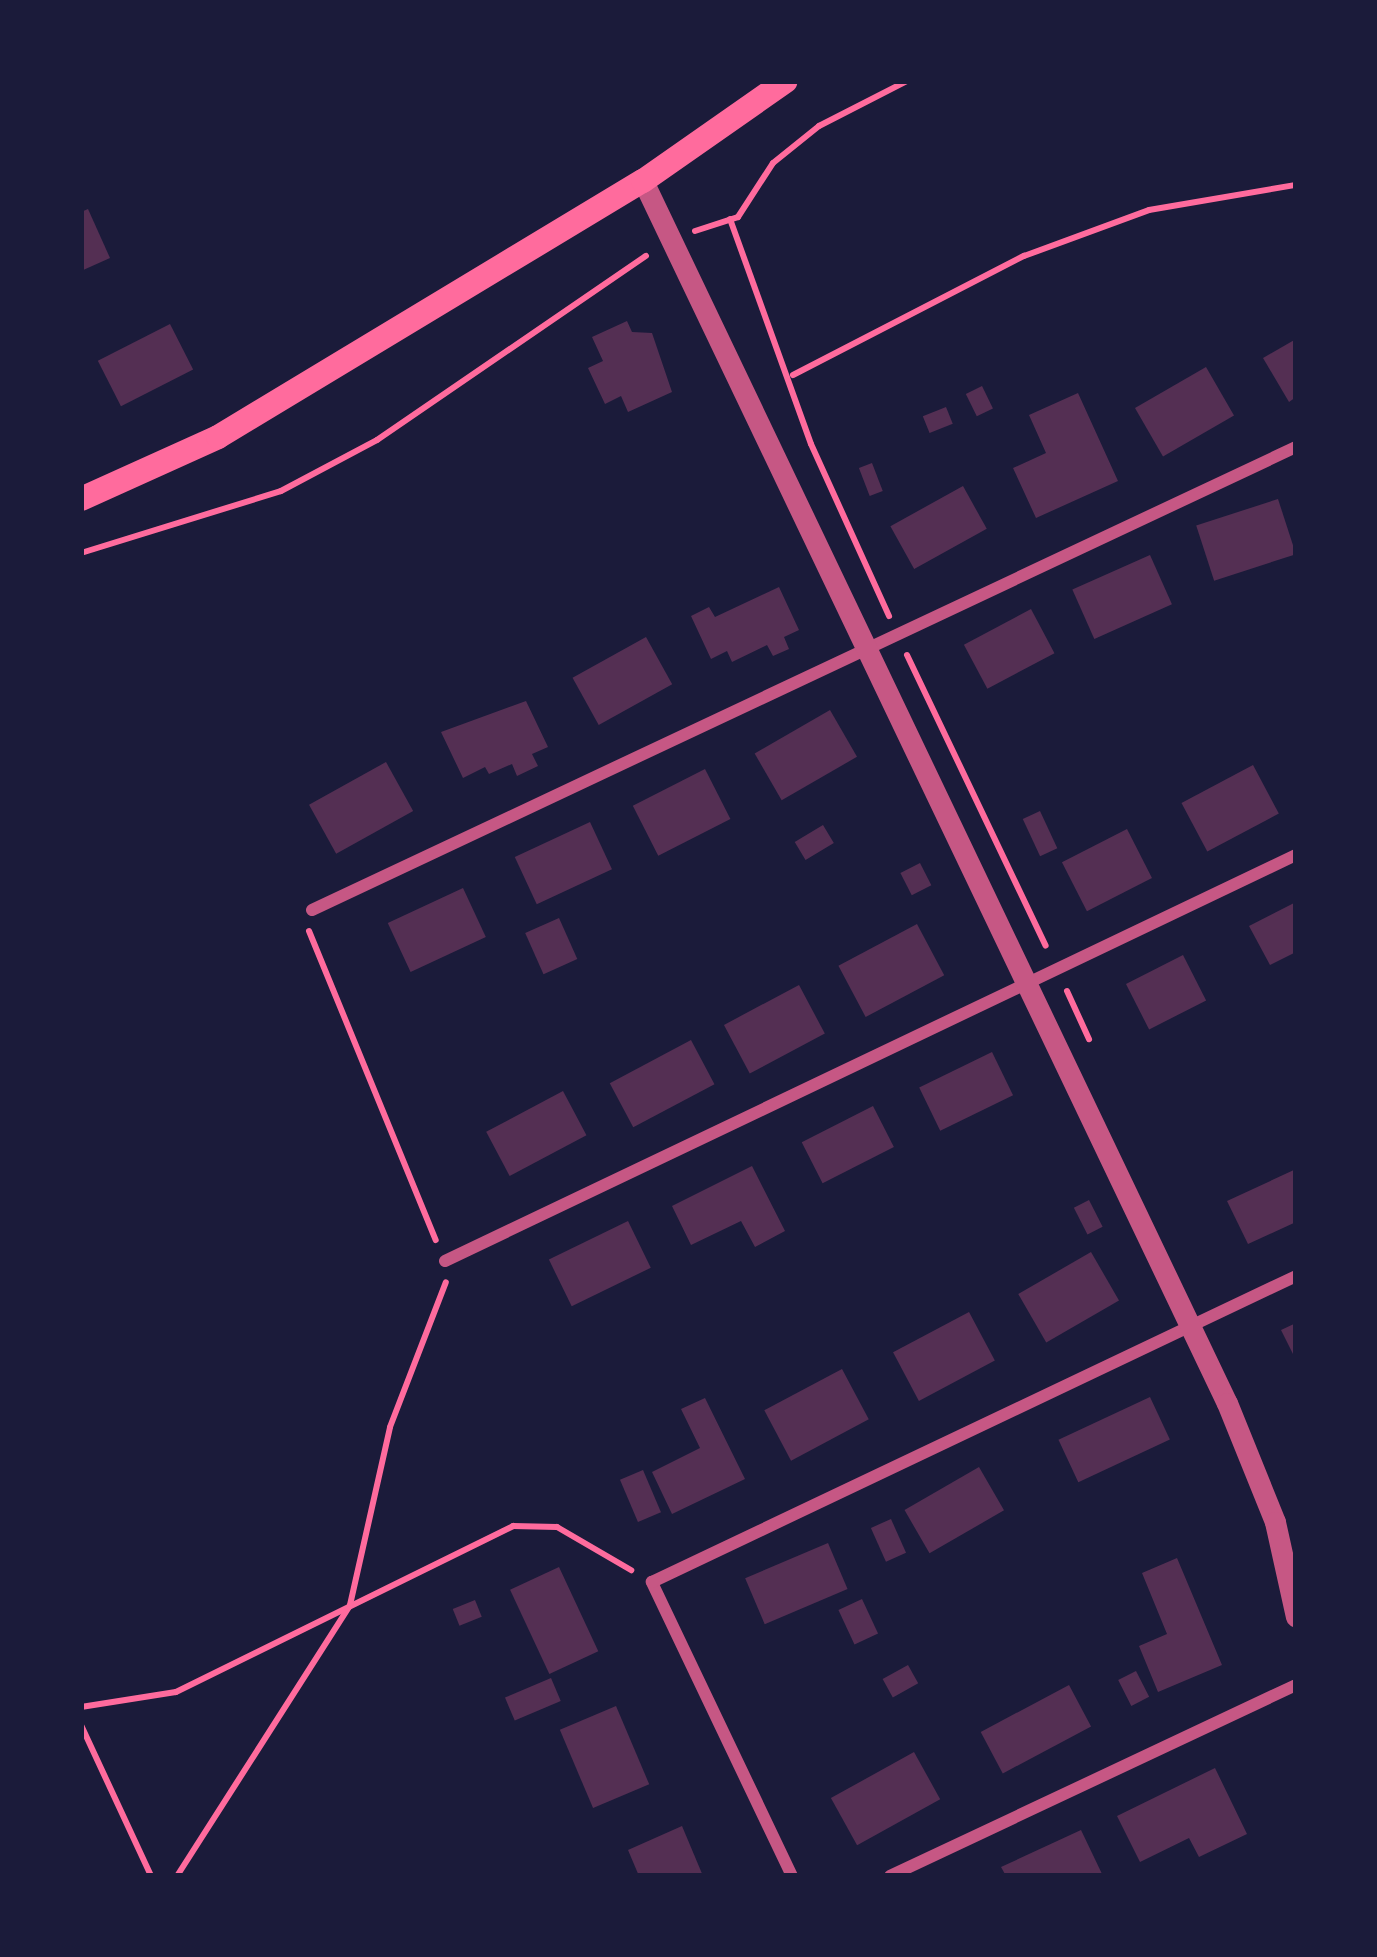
<!DOCTYPE html>
<html>
<head>
<meta charset="utf-8">
<style>
	body { margin:0 }
	#map { position:relative; width:1377px; height:1957px; overflow:hidden; background:#1b1b3a; font-family:Arial,sans-serif }
	div>[style] { position:absolute }
	.building>* { inset:0; background:#542f53; transform-origin:0 0 }
	.path>* { height:6px; margin:-3px; padding:0 3px; transform-origin:3px; border-radius:3px; background:#ff6b9d }
	.minor>* { height:12px; margin:-6px; padding:0 6px; transform-origin:6px; border-radius:6px; background:#c65784 }
	.tertiary>* { height:21px; margin:-10.5px; padding:0 10.5px; transform-origin:10.5px; border-radius:10.5px; background:#c65784 }
	.secondary>* { height:24px; margin:-12px; padding:0 12px; transform-origin:12px; border-radius:12px; background:#ff6b9d }
	span { translate:-50% -50%; white-space:nowrap; text-align:center; line-height:1.15; -webkit-text-stroke:9px #1b1b3a; paint-order:stroke }
	.frame { position:absolute; inset:0; border:84px solid #1b1b3a; pointer-events:none }
</style>
</head>
<body>
<div id="map">
	<div class="building">
		<div style="clip-path:polygon(88px 209px,110px 258px,81px 271px,81px 212px)"></div>
		<div style="clip-path:polygon(627px 321px,632px 332px,652px 333px,672px 392px,628px 412px,621px 396px,605px 404px,588px 368px,603px 361px,592px 337px)"></div>
		<div style="left:170px;top:324px;width:51px;height:81px;rotate:63deg"></div>
		<div style="clip-path:polygon(1296px 339px,1296px 397px,1289px 402px,1263px 358px)"></div>
		<div style="left:1206px;top:367px;width:56px;height:82px;rotate:60deg"></div>
		<div style="left:982px;top:386px;width:25px;height:18px;rotate:64deg"></div>
		<div style="clip-path:polygon(1078px 393px,1118px 481px,1036px 518px,1013px 468px,1046px 453px,1029px 415px)"></div>
		<div style="left:946px;top:407px;width:18px;height:25px;rotate:68deg"></div>
		<div style="left:872px;top:463px;width:30px;height:14px;rotate:69deg"></div>
		<div style="left:963px;top:486px;width:49px;height:83px;rotate:61deg"></div>
		<div style="left:1278px;top:499px;width:58px;height:86px;rotate:72deg"></div>
		<div style="left:1150px;top:555px;width:54px;height:85px;rotate:66deg"></div>
		<div style="clip-path:polygon(779px 587px,799px 630px,784px 637px,789px 649px,773px 656px,767px 645px,732px 662px,727px 651px,711px 659px,691px 616px,709px 607px,715px 617px)"></div>
		<div style="left:1031px;top:609px;width:50px;height:76px;rotate:62deg"></div>
		<div style="left:646px;top:637px;width:54px;height:84px;rotate:61deg"></div>
		<div style="clip-path:polygon(526px 701px,548px 747px,532px 754px,538px 766px,517px 776px,512px 764px,489px 774px,485px 767px,463px 778px,441px 732px)"></div>
		<div style="left:830px;top:710px;width:54px;height:87px;rotate:60deg"></div>
		<div style="left:386px;top:762px;width:56px;height:88px;rotate:61deg"></div>
		<div style="left:1253px;top:765px;width:55px;height:81px;rotate:62deg"></div>
		<div style="left:705px;top:769px;width:56px;height:81px;rotate:63deg"></div>
		<div style="left:1040px;top:811px;width:41px;height:19px;rotate:65deg"></div>
		<div style="left:590px;top:822px;width:52px;height:83px;rotate:65deg"></div>
		<div style="left:823px;top:825px;width:21px;height:33px;rotate:59deg"></div>
		<div style="left:1127px;top:829px;width:55px;height:73px;rotate:63deg"></div>
		<div style="left:920px;top:863px;width:25px;height:22px;rotate:63deg"></div>
		<div style="left:463px;top:888px;width:54px;height:83px;rotate:65deg"></div>
		<div style="clip-path:polygon(1296px 902px,1296px 952px,1270px 965px,1249px 926px)"></div>
		<div style="left:559px;top:918px;width:45px;height:37px;rotate:66deg"></div>
		<div style="left:917px;top:924px;width:58px;height:89px;rotate:62deg"></div>
		<div style="left:1183px;top:955px;width:51px;height:64px;rotate:63deg"></div>
		<div style="left:799px;top:985px;width:55px;height:85px;rotate:62deg"></div>
		<div style="left:691px;top:1040px;width:50px;height:92px;rotate:62deg"></div>
		<div style="left:992px;top:1052px;width:48px;height:81px;rotate:64deg"></div>
		<div style="left:563px;top:1091px;width:50px;height:87px;rotate:62deg"></div>
		<div style="left:873px;top:1106px;width:46px;height:80px;rotate:63deg"></div>
		<div style="clip-path:polygon(752px 1166px,785px 1231px,755px 1247px,741px 1221px,691px 1245px,672px 1206px)"></div>
		<div style="clip-path:polygon(1296px 1169px,1296px 1222px,1248px 1244px,1227px 1201px)"></div>
		<div style="left:1089px;top:1200px;width:30px;height:17px;rotate:63deg"></div>
		<div style="left:628px;top:1221px;width:52px;height:88px;rotate:64deg"></div>
		<div style="left:1091px;top:1252px;width:56px;height:84px;rotate:60deg"></div>
		<div style="left:969px;top:1312px;width:55px;height:86px;rotate:62deg"></div>
		<div style="clip-path:polygon(1296px 1323px,1296px 1360px,1281px 1330px)"></div>
		<div style="left:842px;top:1369px;width:57px;height:88px;rotate:62deg"></div>
		<div style="left:1150px;top:1397px;width:47px;height:101px;rotate:65deg"></div>
		<div style="clip-path:polygon(705px 1398px,745px 1479px,672px 1514px,652px 1472px,700px 1448px,681px 1409px)"></div>
		<div style="left:979px;top:1467px;width:50px;height:86px;rotate:60deg"></div>
		<div style="left:643px;top:1470px;width:46px;height:25px;rotate:67deg"></div>
		<div style="left:891px;top:1519px;width:37px;height:22px;rotate:66deg"></div>
		<div style="left:828px;top:1543px;width:50px;height:90px;rotate:67deg"></div>
		<div style="clip-path:polygon(1177px 1558px,1222px 1665px,1158px 1692px,1139px 1646px,1167px 1634px,1142px 1573px)"></div>
		<div style="left:559px;top:1567px;width:93px;height:54px;rotate:65deg"></div>
		<div style="left:862px;top:1599px;width:38px;height:26px;rotate:65deg"></div>
		<div style="left:475px;top:1600px;width:18px;height:24px;rotate:68deg"></div>
		<div style="left:908px;top:1665px;width:21px;height:29px;rotate:61deg"></div>
		<div style="left:1136px;top:1671px;width:29px;height:20px;rotate:63deg"></div>
		<div style="left:551px;top:1678px;width:25px;height:50px;rotate:67deg"></div>
		<div style="left:1069px;top:1685px;width:47px;height:100px;rotate:62deg"></div>
		<div style="left:616px;top:1706px;width:85px;height:61px;rotate:67deg"></div>
		<div style="left:914px;top:1752px;width:54px;height:95px;rotate:61deg"></div>
		<div style="clip-path:polygon(1215px 1768px,1247px 1834px,1199px 1857px,1189px 1838px,1140px 1862px,1117px 1816px)"></div>
		<div style="clip-path:polygon(682px 1826px,703px 1876px,639px 1876px,628px 1850px)"></div>
		<div style="clip-path:polygon(1081px 1830px,1103px 1876px,1006px 1876px,1001px 1867px)"></div>
	</div>
	<div class="path">
		<div style="left:730px;top:219px;width:239px;rotate:70.2deg"></div>
		<div style="left:811px;top:444px;width:189px;rotate:65.6deg"></div>
		<div style="left:695px;top:231px;width:45px;rotate:-18deg"></div>
		<div style="left:738px;top:217px;width:64px;rotate:-57.1deg"></div>
		<div style="left:773px;top:163px;width:59px;rotate:-38.8deg"></div>
		<div style="left:819px;top:126px;width:99px;rotate:-27.1deg"></div>
		<div style="left:793px;top:375px;width:260px;rotate:-27.3deg"></div>
		<div style="left:1024px;top:256px;width:133px;rotate:-20.2deg"></div>
		<div style="left:1149px;top:210px;width:149px;rotate:-9.7deg"></div>
		<div style="left:81px;top:553px;width:209px;rotate:-17.2deg"></div>
		<div style="left:281px;top:491px;width:109px;rotate:-28deg"></div>
		<div style="left:377px;top:440px;width:326px;rotate:-34.4deg"></div>
		<div style="left:907px;top:655px;width:322px;rotate:64.5deg"></div>
		<div style="left:309px;top:931px;width:334px;rotate:67.7deg"></div>
		<div style="left:1067px;top:991px;width:53px;rotate:65.4deg"></div>
		<div style="left:81px;top:1707px;width:96px;rotate:-9deg"></div>
		<div style="left:176px;top:1692px;width:376px;rotate:-26.2deg"></div>
		<div style="left:513px;top:1526px;width:44px;rotate:1.3deg"></div>
		<div style="left:557px;top:1527px;width:86px;rotate:30.2deg"></div>
		<div style="left:81px;top:1725px;width:166px;rotate:65.1deg"></div>
		<div style="left:177px;top:1876px;width:322px;rotate:-57.4deg"></div>
		<div style="left:350px;top:1605px;width:182px;rotate:-77.3deg"></div>
		<div style="left:390px;top:1427px;width:155px;rotate:-68.9deg"></div>
	</div>
	<div class="minor">
		<div style="left:312px;top:910px;width:1087px;rotate:-25.2deg"></div>
		<div style="left:445px;top:1261px;width:943px;rotate:-25.51deg"></div>
		<div style="left:792px;top:1876px;width:326px;rotate:-115.5deg"></div>
		<div style="left:652px;top:1582px;width:713px;rotate:-25.41deg"></div>
		<div style="left:890px;top:1876px;width:449px;rotate:-25.2deg"></div>
	</div>
	<div class="tertiary">
		<div style="left:643px;top:181px;width:1354px;rotate:64.46deg"></div>
		<div style="left:1227px;top:1403px;width:128px;rotate:68deg"></div>
		<div style="left:1275px;top:1522px;width:97px;rotate:77.5deg"></div>
	</div>
	<div class="secondary">
		<div style="left:81px;top:499px;width:150px;rotate:-24.3deg"></div>
		<div style="left:218px;top:437px;width:496px;rotate:-31.1deg"></div>
		<div style="left:643px;top:181px;width:174px;rotate:-35deg"></div>
	</div>
	<div class="frame"></div>
</div>
</body>
</html>
